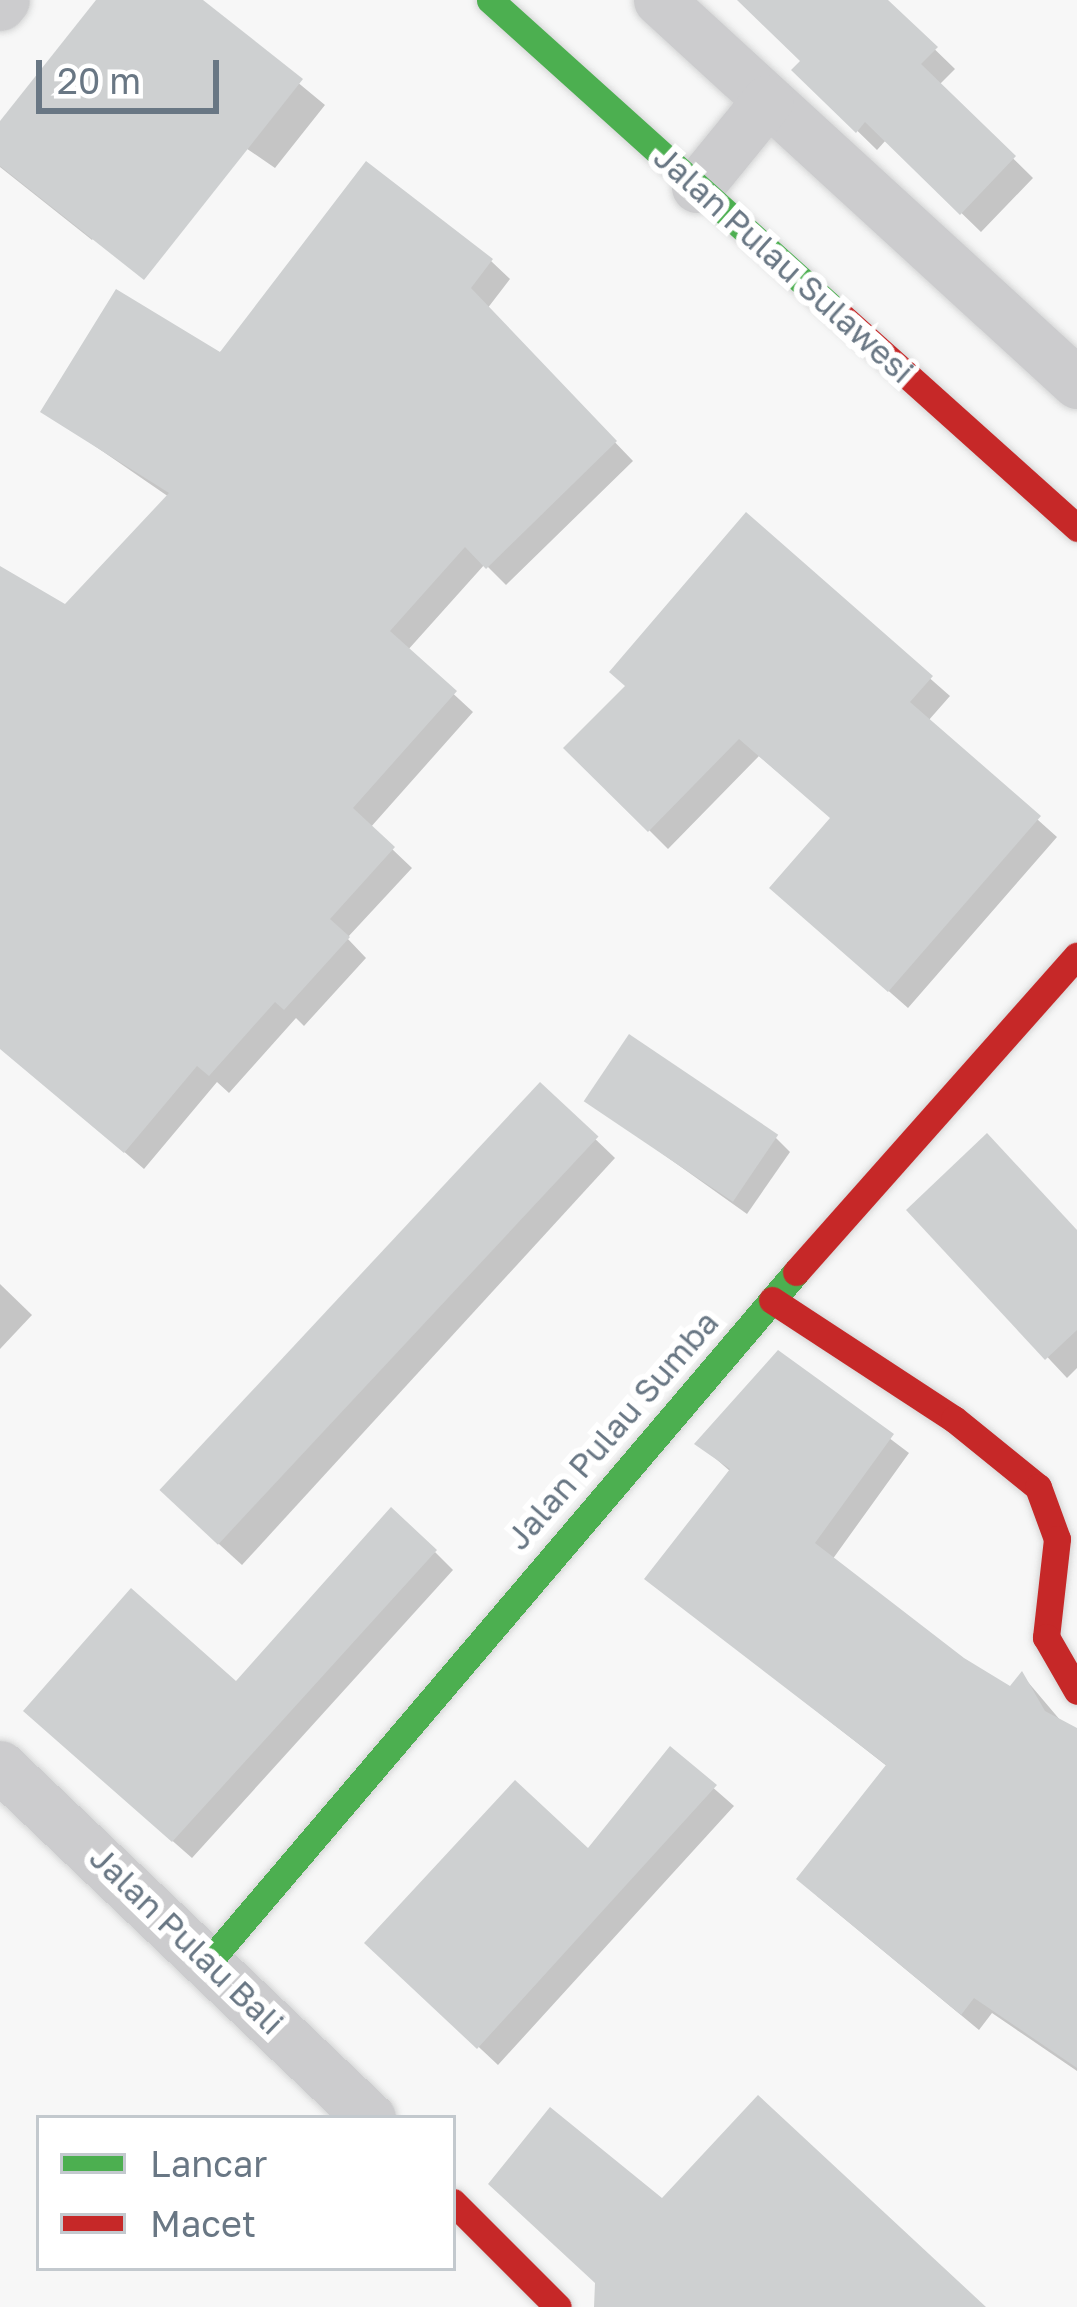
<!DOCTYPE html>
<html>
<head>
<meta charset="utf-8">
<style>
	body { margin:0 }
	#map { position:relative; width:1077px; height:2307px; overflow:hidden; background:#f7f7f7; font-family:"Golos Text",sans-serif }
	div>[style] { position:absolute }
	.shadow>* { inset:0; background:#0003 }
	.building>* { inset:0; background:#ced0d1; transform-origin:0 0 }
	.roads { filter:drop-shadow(0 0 3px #d4d5d5) drop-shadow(0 0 3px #d4d5d5) }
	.street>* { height:51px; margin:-25.5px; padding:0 25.5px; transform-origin:25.5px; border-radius:25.5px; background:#ccccce }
	.fast>* { height:27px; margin:-13.5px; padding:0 13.5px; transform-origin:13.5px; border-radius:13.5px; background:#4caf50 }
	.jam>* { height:27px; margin:-13.5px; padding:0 13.5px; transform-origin:13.5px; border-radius:13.5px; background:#c62828 }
	span { translate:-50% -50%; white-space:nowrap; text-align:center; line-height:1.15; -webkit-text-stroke:12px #fff; paint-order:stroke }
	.street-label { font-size:33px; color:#697784 }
	.legend { position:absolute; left:36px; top:2115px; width:420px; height:156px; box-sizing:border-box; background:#fff; border:3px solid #c3c9ce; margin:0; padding:15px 21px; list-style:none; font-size:36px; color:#697784 }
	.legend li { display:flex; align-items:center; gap:24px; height:60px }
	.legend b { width:60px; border:3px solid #c3c9ce }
	.scale { position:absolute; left:36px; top:60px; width:183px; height:54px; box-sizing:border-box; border:6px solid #697784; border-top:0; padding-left:15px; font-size:36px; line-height:42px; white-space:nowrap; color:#697784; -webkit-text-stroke:9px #fff; paint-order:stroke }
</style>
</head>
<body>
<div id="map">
	<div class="shadow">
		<div style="clip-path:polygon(99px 0,198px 0,325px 105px,275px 168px,189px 109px,92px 240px,0 167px,0 126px)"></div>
		<div style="clip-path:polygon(740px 0,884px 0,955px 69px,939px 85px,1033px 178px,981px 232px,886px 140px,877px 150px,795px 70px,803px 61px)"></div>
		<div style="clip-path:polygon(491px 261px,510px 279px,487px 309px,633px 461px,506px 585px,485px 564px,407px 651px,473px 712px,370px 828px,412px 868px,347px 938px,366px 958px,304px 1026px,296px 1018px,229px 1093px,217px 1082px,144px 1169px,0 1044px,0 570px,65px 607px,169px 497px,44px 411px)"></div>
		<div style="clip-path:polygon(746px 517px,950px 696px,928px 721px,1057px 837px,908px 1008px,792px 906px,833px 819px,759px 756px,668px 849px,567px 748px,628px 687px)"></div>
		<div style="clip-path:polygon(540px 1086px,615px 1158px,242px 1565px,186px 1514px)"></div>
		<div style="clip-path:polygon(587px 1100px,776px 1138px,790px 1152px,747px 1214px)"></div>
		<div style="clip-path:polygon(910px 1210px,1077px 1232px,1077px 1368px,1067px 1378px)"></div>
		<div style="clip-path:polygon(0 1284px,32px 1315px,0 1349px)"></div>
		<div style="clip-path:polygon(778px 1354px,909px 1453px,832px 1560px,962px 1661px,1011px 1690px,1022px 1675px,1077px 1740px,1077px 2071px,992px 2013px,979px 2030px,817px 1896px,888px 1767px,648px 1579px,731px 1472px,699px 1444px)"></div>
		<div style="clip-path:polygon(435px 1552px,453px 1570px,192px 1858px,45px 1729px,237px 1685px)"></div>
		<div style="clip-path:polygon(670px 1750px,734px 1806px,498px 2065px,387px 1961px,588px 1852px)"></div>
	</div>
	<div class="building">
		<div style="clip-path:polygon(96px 0,203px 0,303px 79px,144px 280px,0 166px,0 121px)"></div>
		<div style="clip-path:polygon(737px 0,888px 0,938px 47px,921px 64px,1016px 156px,960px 215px,865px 122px,856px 133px,791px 70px,800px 61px)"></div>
		<div style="clip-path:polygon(366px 161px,493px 259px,471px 288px,617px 441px,486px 569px,465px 547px,390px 631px,457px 691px,353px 808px,395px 847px,330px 919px,350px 937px,284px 1010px,275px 1002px,209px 1076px,197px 1066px,124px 1153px,0 1049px,0 566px,65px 604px,169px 493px,40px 412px,116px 289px,220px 352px)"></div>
		<div style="clip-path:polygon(746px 512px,933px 676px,910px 702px,1041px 816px,888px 992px,769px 888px,830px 818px,739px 739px,648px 832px,563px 748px,625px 686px,609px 672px)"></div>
		<div style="left:629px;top:1034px;width:180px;height:81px;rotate:34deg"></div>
		<div style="left:540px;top:1082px;width:80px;height:558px;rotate:43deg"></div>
		<div style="clip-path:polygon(987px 1133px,1077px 1230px,1077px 1330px,1045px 1360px,906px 1210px)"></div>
		<div style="clip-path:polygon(778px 1350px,894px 1434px,815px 1543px,964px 1658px,1010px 1686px,1022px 1671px,1045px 1711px,1077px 1728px,1077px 2068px,974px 1998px,961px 2015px,796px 1879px,886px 1765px,644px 1579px,730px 1469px,694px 1444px)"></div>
		<div style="clip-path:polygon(391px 1507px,437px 1550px,172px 1842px,23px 1711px,131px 1588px,236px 1681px)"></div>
		<div style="clip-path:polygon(670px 1746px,717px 1785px,477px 2049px,364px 1943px,515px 1780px,588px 1848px)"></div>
		<div style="clip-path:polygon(758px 2095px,986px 2307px,594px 2307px,595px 2283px,488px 2184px,550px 2107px,662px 2198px)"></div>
	</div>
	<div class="roads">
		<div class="street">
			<div style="left:659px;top:0;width:567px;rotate:42.5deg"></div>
			<div style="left:0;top:5px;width:6px;rotate:-51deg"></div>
			<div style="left:697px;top:187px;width:112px;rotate:-50.8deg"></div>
			<div style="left:0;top:1766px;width:511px;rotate:43.57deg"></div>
		</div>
		<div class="fast">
			<div style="left:490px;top:0;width:471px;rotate:42deg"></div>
			<div style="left:211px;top:1959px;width:902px;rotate:-49.58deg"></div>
		</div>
		<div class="jam">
			<div style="left:840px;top:315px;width:319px;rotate:41.9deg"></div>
			<div style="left:796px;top:1272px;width:423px;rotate:-48.4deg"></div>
			<div style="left:772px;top:1300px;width:217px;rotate:33.2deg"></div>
			<div style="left:954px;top:1419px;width:108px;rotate:39deg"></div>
			<div style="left:1038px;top:1487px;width:55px;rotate:69.9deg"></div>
			<div style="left:1057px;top:1539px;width:99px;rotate:96.4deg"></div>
			<div style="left:1046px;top:1637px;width:62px;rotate:60.1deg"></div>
			<div style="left:453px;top:2202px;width:148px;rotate:45deg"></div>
		</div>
	</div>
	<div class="street-label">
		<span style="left:784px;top:264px;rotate:42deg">Jalan Pulau Sulawesi</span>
		<span style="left:612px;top:1430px;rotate:-49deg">Jalan Pulau Sumba</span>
		<span style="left:187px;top:1940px;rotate:44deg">Jalan Pulau Bali</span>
	</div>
	<ul class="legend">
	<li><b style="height:15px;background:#4caf50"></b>Lancar</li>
	<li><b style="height:15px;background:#c62828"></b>Macet</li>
	</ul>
	<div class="scale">20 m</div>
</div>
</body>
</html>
